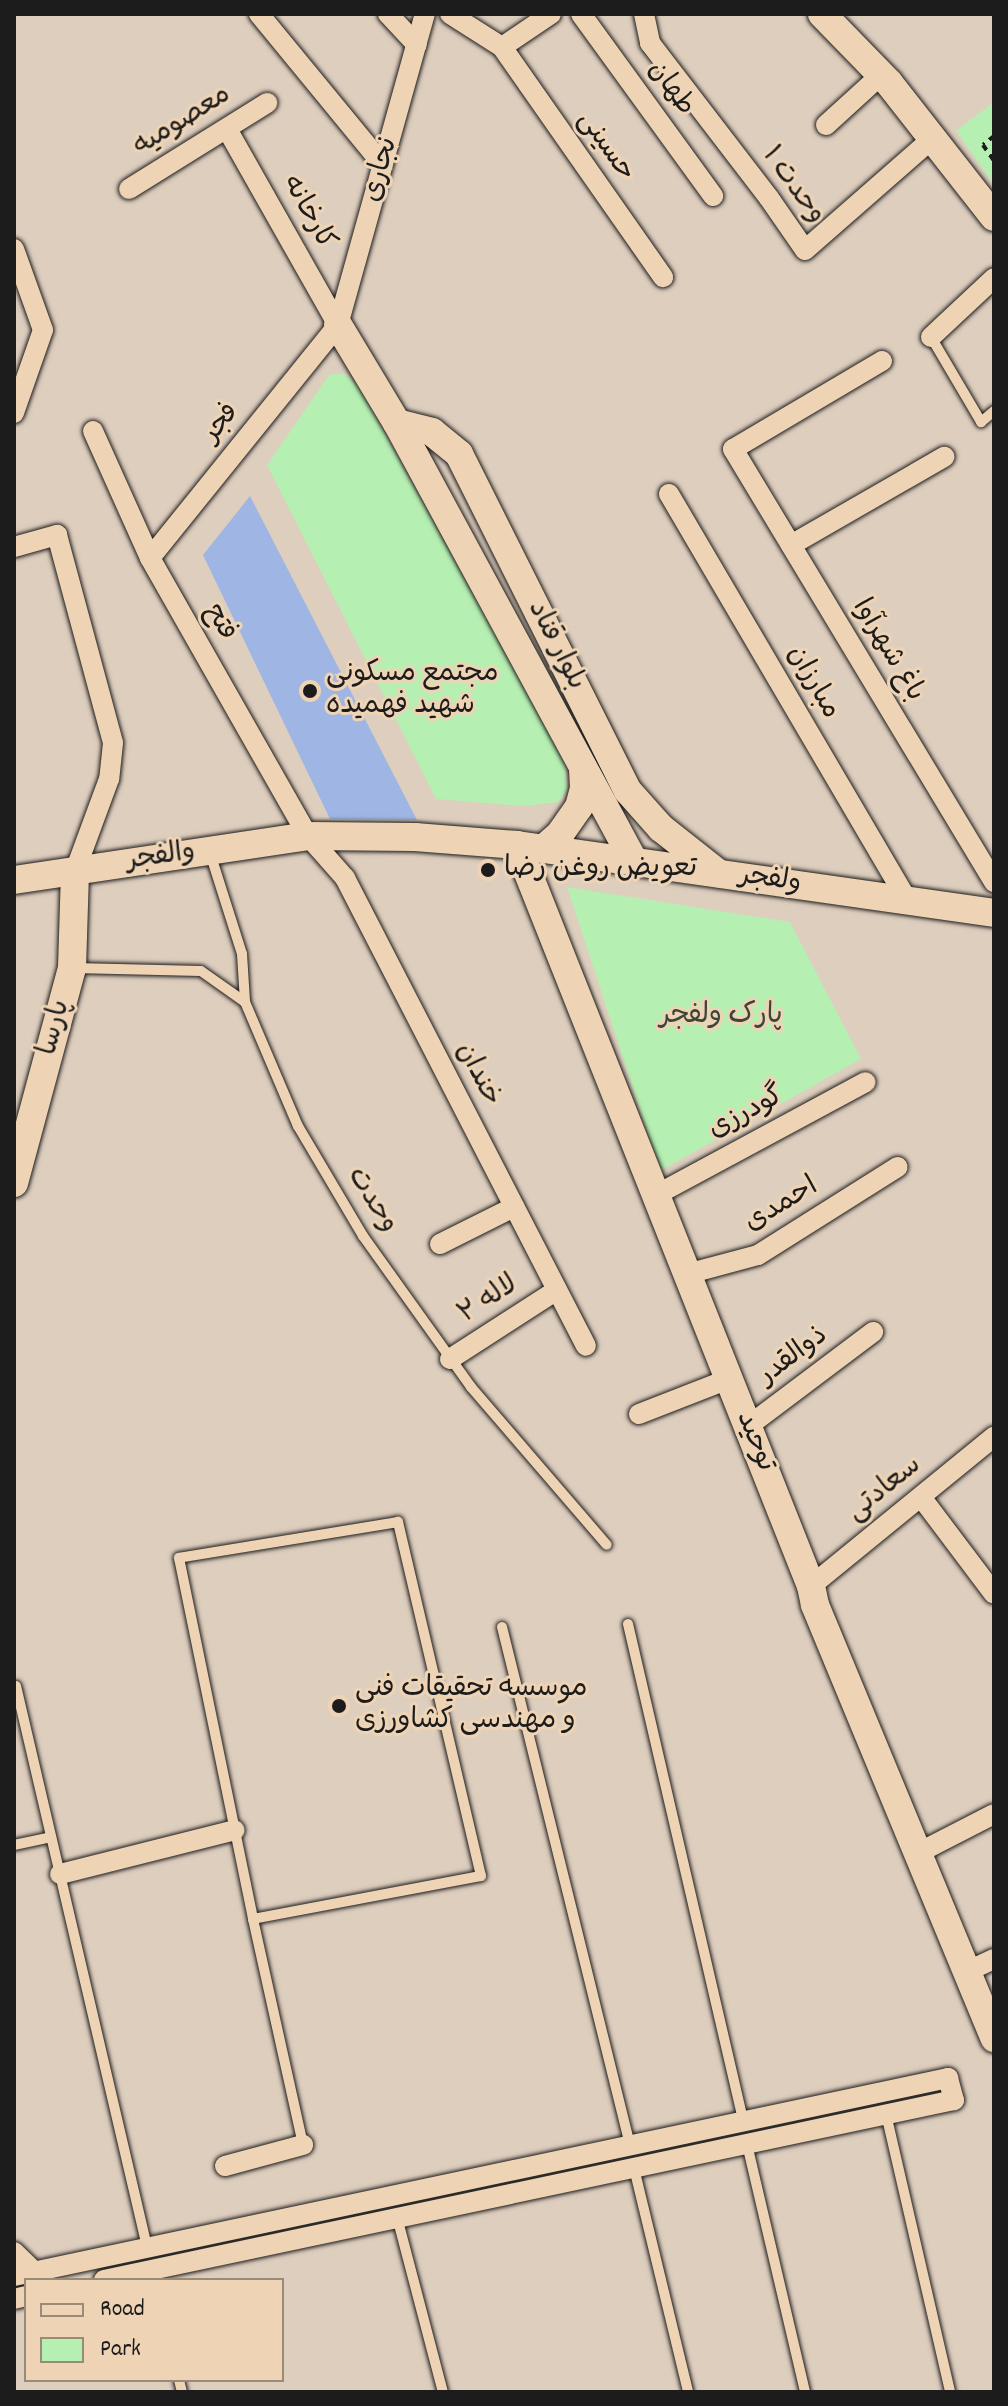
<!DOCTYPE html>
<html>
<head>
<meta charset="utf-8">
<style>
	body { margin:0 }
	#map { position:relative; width:1008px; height:2406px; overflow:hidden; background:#decebe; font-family:Dekko,"Playpen Sans Arabic",sans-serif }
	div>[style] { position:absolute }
	.green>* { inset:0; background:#b6efb2 }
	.building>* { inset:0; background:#9fb5e3 }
	.path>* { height:4px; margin-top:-2px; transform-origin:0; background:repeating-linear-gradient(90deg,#1c1c1c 0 6px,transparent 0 12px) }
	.roads { filter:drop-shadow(0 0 2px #1c1c1c) drop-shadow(0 0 2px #1c1c1c) }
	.lane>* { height:10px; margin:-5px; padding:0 5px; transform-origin:5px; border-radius:5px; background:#eed4b5 }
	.street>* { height:20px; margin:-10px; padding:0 10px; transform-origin:10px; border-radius:10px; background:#eed4b5 }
	.secondary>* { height:28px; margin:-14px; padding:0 14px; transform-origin:14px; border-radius:14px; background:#eed4b5 }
	.dots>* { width:22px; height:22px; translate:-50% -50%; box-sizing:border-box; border:4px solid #eed4b5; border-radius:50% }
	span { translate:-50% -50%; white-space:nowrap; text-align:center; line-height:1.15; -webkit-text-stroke:6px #eed4b5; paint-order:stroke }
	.street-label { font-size:28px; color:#1c1c1c }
	.poi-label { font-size:28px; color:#1c1c1c }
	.left { translate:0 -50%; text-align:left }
	.park-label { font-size:28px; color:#3b463a }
	.frame { position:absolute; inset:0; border:16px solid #1c1c1c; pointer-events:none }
	.legend { position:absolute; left:24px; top:2278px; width:260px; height:104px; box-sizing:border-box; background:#eed4b5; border:2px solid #9a8a78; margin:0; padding:10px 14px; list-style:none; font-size:24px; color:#1c1c1c }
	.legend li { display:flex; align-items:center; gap:16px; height:40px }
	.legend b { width:40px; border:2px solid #9a8a78 }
</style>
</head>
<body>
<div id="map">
	<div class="green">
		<div style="clip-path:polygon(994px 102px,994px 185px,956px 131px)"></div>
		<div style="clip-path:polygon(344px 373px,360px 388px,565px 761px,567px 790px,559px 802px,524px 806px,436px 799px,267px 465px,329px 375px)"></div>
		<div style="clip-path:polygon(567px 887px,790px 922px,861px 1059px,660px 1171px)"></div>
	</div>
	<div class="building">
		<div style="clip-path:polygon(250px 496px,417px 820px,330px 819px,203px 555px)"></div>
	</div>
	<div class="path">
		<div style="left:994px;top:136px;width:14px;rotate:141deg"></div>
		<div style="left:983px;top:145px;width:19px;rotate:55deg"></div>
	</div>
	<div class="roads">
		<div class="lane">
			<div style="left:931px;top:337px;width:99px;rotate:59.5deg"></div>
			<div style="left:981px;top:422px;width:17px;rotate:-40deg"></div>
			<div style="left:210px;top:853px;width:106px;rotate:72.4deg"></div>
			<div style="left:242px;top:954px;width:48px;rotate:86.4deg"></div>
			<div style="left:74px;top:968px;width:127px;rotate:1.4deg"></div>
			<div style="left:201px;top:971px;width:54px;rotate:35.2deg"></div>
			<div style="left:245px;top:1002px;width:135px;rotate:66.9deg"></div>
			<div style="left:298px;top:1126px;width:128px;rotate:59.4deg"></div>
			<div style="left:363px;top:1236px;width:186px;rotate:54.4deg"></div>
			<div style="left:471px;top:1387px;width:208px;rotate:49.3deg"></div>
			<div style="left:628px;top:1624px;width:513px;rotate:76.94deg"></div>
			<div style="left:502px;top:1627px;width:538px;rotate:76.12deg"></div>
			<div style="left:16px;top:1686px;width:580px;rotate:76.85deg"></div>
			<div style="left:14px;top:1845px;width:38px;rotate:-12deg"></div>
			<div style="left:253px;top:1919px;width:232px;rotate:-10.7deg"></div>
			<div style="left:481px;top:1876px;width:364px;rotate:-103.2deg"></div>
			<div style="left:398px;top:1522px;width:222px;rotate:170.7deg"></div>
			<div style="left:179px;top:1558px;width:369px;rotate:78.4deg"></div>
			<div style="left:253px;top:1919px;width:231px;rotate:77.5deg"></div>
			<div style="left:886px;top:2114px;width:285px;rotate:77deg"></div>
			<div style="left:746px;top:2140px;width:259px;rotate:76.8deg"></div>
			<div style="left:633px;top:2164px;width:235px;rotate:76.4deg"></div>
			<div style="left:397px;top:2217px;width:181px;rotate:75.3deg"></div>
			<div style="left:179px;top:2380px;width:12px;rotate:76deg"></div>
		</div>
		<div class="street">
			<div style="left:259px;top:14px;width:195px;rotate:50.6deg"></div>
			<div style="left:388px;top:14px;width:42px;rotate:46.9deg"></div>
			<div style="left:450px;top:14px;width:62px;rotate:32.4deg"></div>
			<div style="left:502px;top:47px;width:281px;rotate:55deg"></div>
			<div style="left:581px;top:14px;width:225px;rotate:54deg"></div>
			<div style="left:644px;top:14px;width:30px;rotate:78deg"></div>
			<div style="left:650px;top:43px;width:195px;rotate:52.5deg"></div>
			<div style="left:769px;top:198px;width:63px;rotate:55.3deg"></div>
			<div style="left:805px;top:250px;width:170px;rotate:-41.2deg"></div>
			<div style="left:502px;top:47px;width:59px;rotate:-34deg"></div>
			<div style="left:826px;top:125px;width:74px;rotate:-42.3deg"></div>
			<div style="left:227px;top:129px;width:225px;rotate:60.5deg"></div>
			<div style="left:129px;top:189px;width:163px;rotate:-31.9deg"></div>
			<div style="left:14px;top:249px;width:86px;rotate:70.3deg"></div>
			<div style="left:43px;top:330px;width:88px;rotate:109.3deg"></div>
			<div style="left:931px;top:337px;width:86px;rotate:-43.1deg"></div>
			<div style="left:882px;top:361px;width:173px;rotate:149.4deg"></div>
			<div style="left:733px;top:449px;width:506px;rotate:58.92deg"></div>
			<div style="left:93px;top:431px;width:139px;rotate:65.8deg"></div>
			<div style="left:150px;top:558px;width:320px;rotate:60.4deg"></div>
			<div style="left:308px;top:836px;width:56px;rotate:48.6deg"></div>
			<div style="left:345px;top:878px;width:526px;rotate:62.75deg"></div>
			<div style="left:669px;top:494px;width:471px;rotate:59.6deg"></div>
			<div style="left:791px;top:545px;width:177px;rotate:-29.9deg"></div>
			<div style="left:14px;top:547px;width:45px;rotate:-15.6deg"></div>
			<div style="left:57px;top:535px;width:215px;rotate:74.9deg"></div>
			<div style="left:113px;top:743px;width:36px;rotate:96deg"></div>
			<div style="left:109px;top:779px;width:98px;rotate:110.3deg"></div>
			<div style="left:150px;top:558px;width:299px;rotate:-51.1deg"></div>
			<div style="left:338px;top:325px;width:323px;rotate:-74.4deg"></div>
			<div style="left:656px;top:1195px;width:238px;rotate:-28.3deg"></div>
			<div style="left:440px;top:1244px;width:83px;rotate:-26.6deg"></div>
			<div style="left:687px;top:1274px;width:73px;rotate:-15deg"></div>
			<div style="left:758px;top:1255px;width:165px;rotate:-32.2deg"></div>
			<div style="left:450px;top:1359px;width:127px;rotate:-32.8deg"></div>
			<div style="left:639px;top:1414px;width:97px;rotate:-21.3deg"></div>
			<div style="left:747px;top:1427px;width:158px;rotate:-37deg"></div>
			<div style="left:921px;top:1497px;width:121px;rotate:53deg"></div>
			<div style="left:811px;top:1586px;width:236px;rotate:-39.2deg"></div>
			<div style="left:918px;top:1853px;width:85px;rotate:-27.2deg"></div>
			<div style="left:60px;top:1874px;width:180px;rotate:-14.1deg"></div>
			<div style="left:966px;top:1972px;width:31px;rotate:-25deg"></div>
			<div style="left:225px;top:2166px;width:81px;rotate:-15.1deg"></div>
			<div style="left:14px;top:2252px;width:29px;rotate:44deg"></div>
			<div style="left:14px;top:2276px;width:955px;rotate:-11.97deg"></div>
			<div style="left:948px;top:2078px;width:23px;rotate:75deg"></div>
			<div style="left:954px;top:2100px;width:869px;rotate:168.04deg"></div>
			<div style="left:14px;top:2299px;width:12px;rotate:-14deg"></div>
		</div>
		<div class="secondary">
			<div style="left:822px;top:14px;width:96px;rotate:45.8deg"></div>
			<div style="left:889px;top:83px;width:170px;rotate:51.9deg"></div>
			<div style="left:338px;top:325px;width:114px;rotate:59deg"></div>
			<div style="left:397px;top:423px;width:499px;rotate:61.6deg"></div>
			<div style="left:397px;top:423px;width:36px;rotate:14deg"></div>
			<div style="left:432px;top:432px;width:35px;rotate:39deg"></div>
			<div style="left:459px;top:454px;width:377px;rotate:63.4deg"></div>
			<div style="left:628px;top:791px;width:50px;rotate:48.3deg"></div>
			<div style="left:661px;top:828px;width:73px;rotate:38.3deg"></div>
			<div style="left:517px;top:845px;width:797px;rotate:68.36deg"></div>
			<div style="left:811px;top:1586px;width:19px;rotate:78deg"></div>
			<div style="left:815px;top:1605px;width:469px;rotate:67.5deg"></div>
			<div style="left:543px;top:849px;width:23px;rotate:-41deg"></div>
			<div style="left:560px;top:834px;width:33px;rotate:-55deg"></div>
			<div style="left:579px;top:807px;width:20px;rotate:-75deg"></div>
			<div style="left:584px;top:788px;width:20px;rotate:-93deg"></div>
			<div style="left:14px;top:880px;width:297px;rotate:-8.5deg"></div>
			<div style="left:308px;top:836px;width:107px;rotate:0.5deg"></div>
			<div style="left:415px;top:837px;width:102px;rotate:4.5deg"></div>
			<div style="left:517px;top:845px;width:482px;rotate:8.1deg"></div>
			<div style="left:14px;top:1183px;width:223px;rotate:-74.9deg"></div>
			<div style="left:72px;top:968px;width:97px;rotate:-88.2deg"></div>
		</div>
	</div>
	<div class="dots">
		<div style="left:310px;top:691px;background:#1c1c1c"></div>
		<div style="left:488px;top:870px;background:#1c1c1c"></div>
		<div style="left:339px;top:1706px;background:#1c1c1c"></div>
	</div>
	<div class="street-label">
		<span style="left:670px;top:89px;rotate:54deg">طهان</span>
		<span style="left:183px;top:122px;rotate:-32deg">معصومیه</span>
		<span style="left:605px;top:147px;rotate:55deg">حسینی</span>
		<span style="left:382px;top:170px;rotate:-74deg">نجاری</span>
		<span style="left:792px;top:186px;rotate:54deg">وحدت ۱</span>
		<span style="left:307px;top:213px;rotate:61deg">کارخانه</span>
		<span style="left:222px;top:424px;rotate:-51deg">فجر</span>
		<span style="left:219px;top:623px;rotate:60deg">فتح</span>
		<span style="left:555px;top:646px;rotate:63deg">بلوار قناد</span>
		<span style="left:887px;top:651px;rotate:59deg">باغ شهرآوا</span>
		<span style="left:812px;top:683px;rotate:60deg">مبارزان</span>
		<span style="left:161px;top:858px;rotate:-8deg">والفجر</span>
		<span style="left:770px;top:881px;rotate:8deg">ولفجر</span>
		<span style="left:56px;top:1028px;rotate:-75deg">پارسا</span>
		<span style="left:477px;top:1075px;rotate:63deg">خندان</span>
		<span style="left:747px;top:1114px;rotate:-28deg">گودرزی</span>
		<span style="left:371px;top:1201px;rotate:58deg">وحدت</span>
		<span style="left:782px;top:1206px;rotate:-31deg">احمدی</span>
		<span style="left:489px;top:1301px;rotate:-33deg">لاله ۲</span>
		<span style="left:794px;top:1357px;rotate:-37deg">ذوالقدر</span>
		<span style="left:754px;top:1442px;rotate:68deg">توحید</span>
		<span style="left:885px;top:1490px;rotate:-39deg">سعادتی</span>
	</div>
	<div class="poi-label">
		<span class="left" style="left:326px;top:691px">مجتمع مسکونی<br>شهید فهمیده</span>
		<span class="left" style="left:504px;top:870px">تعویض روغن رضا</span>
		<span class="left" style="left:355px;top:1706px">موسسه تحقیقات فنی<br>و مهندسی کشاورزی</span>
	</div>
	<div class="park-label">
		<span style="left:721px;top:1017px">پارک ولفجر</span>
	</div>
	<div class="frame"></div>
	<ul class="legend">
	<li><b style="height:10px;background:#eed4b5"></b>Road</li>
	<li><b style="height:22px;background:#b6efb2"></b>Park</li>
	</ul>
</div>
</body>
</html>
